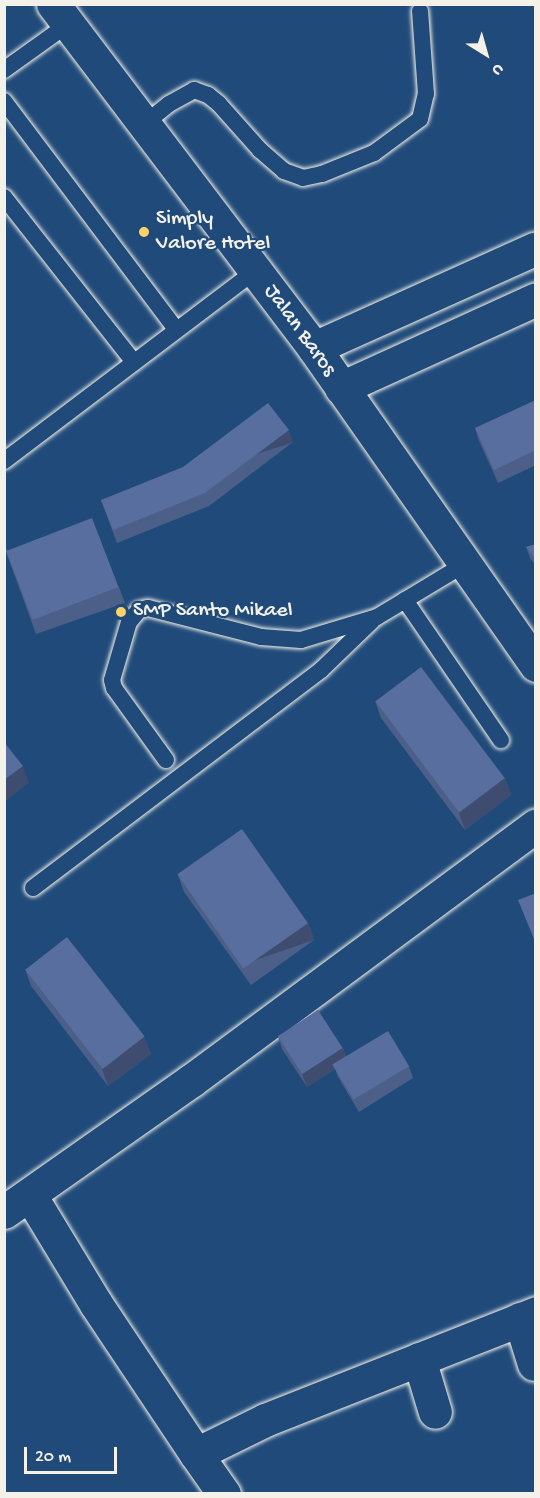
<!DOCTYPE html>
<html>
<head>
<meta charset="utf-8">
<style>
	body { margin:0 }
	#map { position:relative; width:540px; height:1498px; overflow:hidden; background:#1f4a7a; font-family:"Gochi Hand",sans-serif }
	div>[style] { position:absolute }
	.roads { filter:drop-shadow(0 0 2px #f4f1e8) drop-shadow(0 0 2px #f4f1e8) }
	.lane>* { height:16px; margin:-8px; padding:0 8px; transform-origin:8px; border-radius:8px; background:#1f4a7a }
	.street>* { height:33px; margin:-16.5px; padding:0 16.5px; transform-origin:16.5px; border-radius:16.5px; background:#1f4a7a }
	.primary>* { height:33px; margin:-16.5px; padding:0 16.5px; transform-origin:16.5px; border-radius:16.5px; background:#1f4a7a }
	.wall>* { inset:0; background:#4c5f88 }
	.shaded-wall>* { inset:0; background:#3e4d6f; transform-origin:0 0 }
	.building>* { inset:0; background:#586e9e; transform-origin:0 0 }
	.dots>* { width:16px; height:16px; translate:-50% -50%; box-sizing:border-box; border:3px solid #1f4a7a; border-radius:50% }
	span { translate:-50% -50%; white-space:nowrap; text-align:center; line-height:1.15; -webkit-text-stroke:4.5px #1f4a7a; paint-order:stroke }
	.poi-label { font-size:22px; color:#f4f1e8 }
	.left { translate:0 -50%; text-align:left }
	.street-label { font-size:22px; color:#f4f1e8 }
	.frame { position:absolute; inset:0; border:6px solid #f4f1e8; pointer-events:none }
	.north { position:absolute; left:456px; top:24px; width:60px; height:60px; -webkit-text-stroke:4px #1f4a7a; paint-order:stroke; rotate:143deg; font-size:16px; font-weight:700; line-height:24px; text-align:center; color:#f4f1e8 }
	.north::after { content:''; display:block; margin:auto; width:21px; height:27px; background:#f4f1e8; clip-path:polygon(50% 0,100% 100%,50% 72%,0 100%) }
	.scale { position:absolute; left:24px; top:1447px; width:93px; height:27px; box-sizing:border-box; border:3px solid #f4f1e8; border-top:0; padding-left:8px; font-size:18px; line-height:21px; white-space:nowrap; color:#f4f1e8; -webkit-text-stroke:4px #1f4a7a; paint-order:stroke }
</style>
</head>
<body>
<div id="map">
	<div class="roads">
		<div class="lane">
			<div style="left:4px;top:70px;width:79px;rotate:-35.7deg"></div>
			<div style="left:4px;top:101px;width:286px;rotate:53deg"></div>
			<div style="left:143px;top:125px;width:33px;rotate:-39deg"></div>
			<div style="left:169px;top:104px;width:29px;rotate:-29deg"></div>
			<div style="left:194px;top:90px;width:15px;rotate:20deg"></div>
			<div style="left:208px;top:95px;width:14px;rotate:39deg"></div>
			<div style="left:219px;top:104px;width:62px;rotate:48.3deg"></div>
			<div style="left:260px;top:150px;width:32px;rotate:41deg"></div>
			<div style="left:284px;top:171px;width:20px;rotate:20deg"></div>
			<div style="left:303px;top:178px;width:19px;rotate:-12deg"></div>
			<div style="left:322px;top:174px;width:56px;rotate:-22deg"></div>
			<div style="left:374px;top:153px;width:57px;rotate:-36.5deg"></div>
			<div style="left:420px;top:119px;width:26px;rotate:-77deg"></div>
			<div style="left:426px;top:94px;width:83px;rotate:-94.1deg"></div>
			<div style="left:4px;top:197px;width:210px;rotate:51.8deg"></div>
			<div style="left:4px;top:461px;width:315px;rotate:-37.1deg"></div>
			<div style="left:405px;top:600px;width:170px;rotate:55.6deg"></div>
			<div style="left:166px;top:760px;width:89px;rotate:-125.8deg"></div>
			<div style="left:114px;top:688px;width:8px;rotate:-104deg"></div>
			<div style="left:112px;top:680px;width:60px;rotate:-73.7deg"></div>
			<div style="left:129px;top:622px;width:16px;rotate:-50deg"></div>
			<div style="left:139px;top:610px;width:9px;rotate:-13deg"></div>
			<div style="left:148px;top:608px;width:117px;rotate:14.4deg"></div>
			<div style="left:261px;top:637px;width:40px;rotate:4.3deg"></div>
			<div style="left:301px;top:640px;width:79px;rotate:-16.8deg"></div>
			<div style="left:377px;top:617px;width:103px;rotate:-31.1deg"></div>
			<div style="left:33px;top:888px;width:361px;rotate:-37.1deg"></div>
			<div style="left:321px;top:670px;width:71px;rotate:-43.9deg"></div>
		</div>
		<div class="street">
			<div style="left:314px;top:348px;width:243px;rotate:-24.2deg"></div>
			<div style="left:341px;top:388px;width:214px;rotate:-24.5deg"></div>
			<div style="left:30px;top:1195px;width:127px;rotate:58.8deg"></div>
			<div style="left:96px;top:1304px;width:180px;rotate:56.3deg"></div>
			<div style="left:4px;top:1212px;width:230px;rotate:-35.1deg"></div>
			<div style="left:192px;top:1080px;width:428px;rotate:-36.5deg"></div>
			<div style="left:520px;top:1319px;width:47px;rotate:72.7deg"></div>
			<div style="left:419px;top:1359px;width:55px;rotate:73.2deg"></div>
			<div style="left:224px;top:1494px;width:49px;rotate:-125deg"></div>
			<div style="left:196px;top:1454px;width:77px;rotate:-26.2deg"></div>
			<div style="left:265px;top:1420px;width:291px;rotate:-21.5deg"></div>
		</div>
		<div class="primary">
			<div style="left:53px;top:4px;width:432px;rotate:52.8deg"></div>
			<div style="left:314px;top:348px;width:387px;rotate:55deg"></div>
		</div>
	</div>
	<div class="wall">
		<div style="clip-path:polygon(536px 400px,536px 465px,498px 483px,479px 441px,475px 428px)"></div>
		<div style="clip-path:polygon(293px 442px,209px 506px,117px 543px,101px 500px)"></div>
		<div style="clip-path:polygon(536px 544px,536px 566px,530px 558px,526px 547px)"></div>
		<div style="clip-path:polygon(5px 549px,119px 587px,125px 603px,36px 634px)"></div>
		<div style="clip-path:polygon(375px 701px,505px 778px,511px 795px,465px 830px,381px 718px)"></div>
		<div style="clip-path:polygon(178px 875px,308px 923px,314px 940px,251px 985px,184px 892px)"></div>
		<div style="clip-path:polygon(25px 969px,144px 1037px,151px 1054px,108px 1086px,31px 986px)"></div>
		<div style="clip-path:polygon(278px 1036px,343px 1048px,346px 1057px,409px 1066px,413px 1078px,359px 1112px,338px 1077px,335px 1069px,307px 1087px,282px 1049px)"></div>
	</div>
	<div class="shaded-wall">
		<div style="left:289px;top:430px;width:13px;height:105px;rotate:72deg"></div>
		<div style="clip-path:polygon(23px 766px,29px 783px,4px 802px,4px 780px)"></div>
		<div style="clip-path:polygon(505px 778px,511px 795px,465px 830px,459px 813px)"></div>
		<div style="left:308px;top:923px;width:18px;height:77px;rotate:71deg"></div>
		<div style="clip-path:polygon(144px 1037px,151px 1054px,108px 1086px,102px 1069px)"></div>
		<div style="clip-path:polygon(343px 1048px,348px 1060px,333px 1065px,335px 1069px,307px 1087px,302px 1074px)"></div>
	</div>
	<div class="building">
		<div style="clip-path:polygon(536px 400px,536px 450px,494px 470px,475px 428px)"></div>
		<div style="clip-path:polygon(268px 403px,289px 430px,205px 493px,113px 530px,101px 500px,183px 467px)"></div>
		<div style="left:92px;top:518px;width:74px;height:92px;rotate:69deg"></div>
		<div style="clip-path:polygon(536px 544px,536px 560px,526px 547px)"></div>
		<div style="left:421px;top:667px;width:139px;height:57px;rotate:53deg"></div>
		<div style="clip-path:polygon(4px 742px,23px 766px,4px 780px)"></div>
		<div style="left:242px;top:829px;width:115px;height:79px;rotate:55deg"></div>
		<div style="clip-path:polygon(536px 893px,536px 944px,518px 900px)"></div>
		<div style="left:67px;top:937px;width:126px;height:53px;rotate:52deg"></div>
		<div style="left:318px;top:1010px;width:45px;height:48px;rotate:57deg"></div>
		<div style="left:388px;top:1031px;width:41px;height:65px;rotate:59deg"></div>
	</div>
	<div class="dots">
		<div style="left:144px;top:232px;background:#ffd166"></div>
		<div style="left:121px;top:612px;background:#ffd166"></div>
	</div>
	<div class="poi-label">
		<span class="left" style="left:156px;top:232px">Simply<br>Valore Hotel</span>
		<span class="left" style="left:133px;top:612px">SMP Santo Mikael</span>
	</div>
	<div class="street-label">
		<span style="left:299px;top:331px;rotate:54deg">Jalan Baros</span>
	</div>
	<div class="frame"></div>
	<div class="north">U</div>
	<div class="scale">20 m</div>
</div>
</body>
</html>
